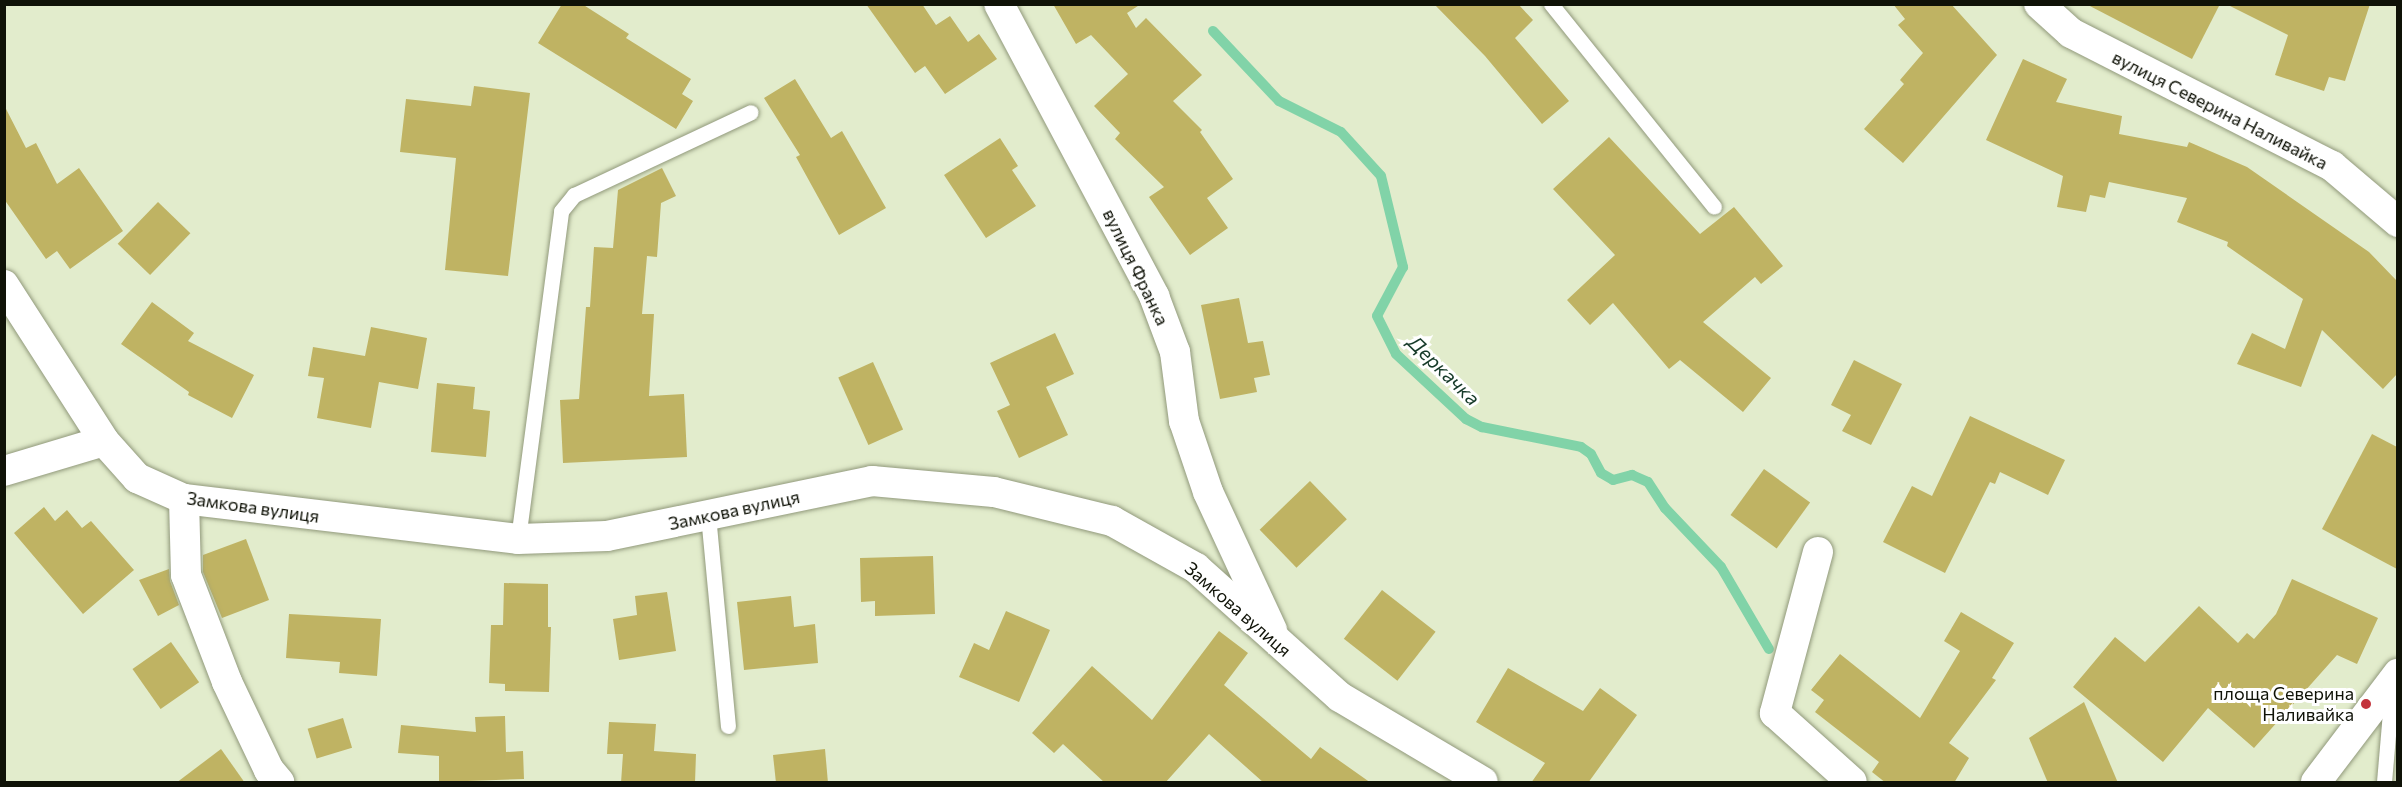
<!DOCTYPE html>
<html>
<head>
<meta charset="utf-8">
<style>
	body { margin:0 }
	#map { position:relative; width:2402px; height:787px; overflow:hidden; background:#e2eccc; font-family:Commissioner,sans-serif }
	div>[style] { position:absolute }
	.stream>* { height:10px; margin:-5px; padding:0 5px; transform-origin:5px; border-radius:5px; background:#81d3a8 }
	.building>* { inset:0; background:#bfb363; transform-origin:0 0 }
	.roads { filter:drop-shadow(0 0 2px #91997b) drop-shadow(0 0 2px #91997b) }
	.service>* { height:15px; margin:-7.5px; padding:0 7.5px; transform-origin:7.5px; border-radius:7.5px; background:#fff }
	.minor>* { height:30px; margin:-15px; padding:0 15px; transform-origin:15px; border-radius:15px; background:#fff }
	.dots>* { width:16px; height:16px; translate:-50% -50%; box-sizing:border-box; border:3px solid #fff; border-radius:50% }
	span { translate:-50% -50%; white-space:nowrap; text-align:center; line-height:1.15; -webkit-text-stroke:6px #fff; paint-order:stroke }
	.street-label { font-size:18px; color:#0f1207 }
	.poi-label { font-size:18px; color:#0f1207 }
	.right { translate:-100% -50%; text-align:right }
	.water-label { font-size:20px; color:#163a29; font-style:italic }
	.frame { position:absolute; inset:0; border:6px solid #0f1207; pointer-events:none }
</style>
</head>
<body>
<div id="map">
	<div class="stream">
		<div style="left:1213px;top:31px;width:96px;rotate:46.7deg"></div>
		<div style="left:1279px;top:101px;width:69px;rotate:26.6deg"></div>
		<div style="left:1341px;top:132px;width:59px;rotate:47.7deg"></div>
		<div style="left:1381px;top:176px;width:94px;rotate:76.4deg"></div>
		<div style="left:1403px;top:267px;width:55px;rotate:118deg"></div>
		<div style="left:1377px;top:316px;width:42px;rotate:63.4deg"></div>
		<div style="left:1396px;top:354px;width:96px;rotate:42.9deg"></div>
		<div style="left:1466px;top:419px;width:18px;rotate:27deg"></div>
		<div style="left:1482px;top:427px;width:101px;rotate:11.4deg"></div>
		<div style="left:1581px;top:447px;width:12px;rotate:35deg"></div>
		<div style="left:1591px;top:454px;width:21px;rotate:62deg"></div>
		<div style="left:1601px;top:473px;width:14px;rotate:30deg"></div>
		<div style="left:1613px;top:480px;width:20px;rotate:-15deg"></div>
		<div style="left:1632px;top:475px;width:17px;rotate:24deg"></div>
		<div style="left:1648px;top:482px;width:31px;rotate:57deg"></div>
		<div style="left:1665px;top:508px;width:81px;rotate:46.5deg"></div>
		<div style="left:1721px;top:567px;width:95px;rotate:59.7deg"></div>
	</div>
	<div class="building">
		<div style="clip-path:polygon(562px 4px,582px 4px,629px 34px,626px 38px,691px 79px,682px 94px,693px 101px,676px 129px,538px 43px)"></div>
		<div style="clip-path:polygon(866px 4px,922px 4px,936px 25px,950px 16px,968px 42px,979px 34px,997px 59px,945px 94px,925px 66px,915px 73px)"></div>
		<div style="clip-path:polygon(1053px 4px,1141px 4px,1127px 13px,1136px 28px,1146px 18px,1202px 75px,1173px 101px,1202px 130px,1200px 132px,1233px 179px,1207px 198px,1228px 228px,1190px 255px,1149px 197px,1164px 187px,1115px 139px,1120px 133px,1094px 106px,1128px 74px,1091px 35px,1076px 44px)"></div>
		<div style="clip-path:polygon(1434px 4px,1518px 4px,1533px 20px,1515px 38px,1569px 101px,1542px 124px,1485px 56px)"></div>
		<div style="clip-path:polygon(1893px 4px,1951px 4px,1997px 55px,1903px 163px,1864px 129px,1904px 84px,1900px 80px,1923px 53px,1898px 25px,1905px 19px)"></div>
		<div style="clip-path:polygon(2086px 4px,2220px 4px,2192px 59px)"></div>
		<div style="clip-path:polygon(2226px 4px,2370px 4px,2345px 81px,2329px 77px,2324px 91px,2275px 75px,2288px 35px)"></div>
		<div style="clip-path:polygon(2023px 59px,2067px 79px,2056px 102px,2122px 116px,2119px 134px,2187px 147px,2189px 142px,2247px 167px,2369px 252px,2397px 281px,2397px 374px,2383px 389px,2322px 330px,2301px 387px,2237px 364px,2252px 333px,2285px 349px,2303px 299px,2227px 246px,2228px 242px,2177px 222px,2187px 198px,2109px 182px,2105px 198px,2090px 195px,2086px 212px,2057px 207px,2063px 176px,1986px 140px)"></div>
		<div style="clip-path:polygon(795px 79px,831px 138px,842px 131px,886px 208px,839px 235px,796px 157px,800px 155px,764px 98px)"></div>
		<div style="clip-path:polygon(474px 86px,530px 93px,508px 276px,445px 270px,456px 158px,400px 152px,406px 99px,471px 106px)"></div>
		<div style="clip-path:polygon(4px 105px,26px 148px,36px 143px,57px 184px,79px 168px,123px 231px,70px 269px,57px 251px,46px 259px,4px 199px)"></div>
		<div style="clip-path:polygon(1609px 137px,1700px 234px,1734px 207px,1783px 266px,1761px 284px,1755px 277px,1703px 322px,1771px 378px,1743px 412px,1680px 360px,1669px 369px,1613px 303px,1590px 325px,1567px 300px,1615px 255px,1553px 189px)"></div>
		<div style="clip-path:polygon(1000px 138px,1018px 166px,1012px 170px,1036px 206px,986px 238px,944px 175px)"></div>
		<div style="clip-path:polygon(662px 168px,676px 196px,661px 203px,657px 257px,647px 256px,642px 314px,654px 314px,649px 396px,684px 394px,687px 457px,563px 463px,560px 400px,579px 399px,586px 307px,590px 307px,594px 247px,613px 248px,618px 190px)"></div>
		<div style="left:158px;top:202px;width:45px;height:58px;rotate:44deg"></div>
		<div style="clip-path:polygon(1239px 298px,1248px 343px,1263px 341px,1270px 375px,1254px 378px,1257px 392px,1220px 399px,1201px 305px)"></div>
		<div style="clip-path:polygon(152px 302px,194px 333px,188px 341px,254px 375px,232px 418px,188px 395px,189px 392px,121px 344px)"></div>
		<div style="clip-path:polygon(371px 327px,427px 338px,418px 389px,379px 382px,371px 428px,317px 418px,324px 378px,308px 376px,313px 347px,365px 356px)"></div>
		<div style="clip-path:polygon(1055px 333px,1074px 374px,1046px 387px,1068px 435px,1019px 458px,997px 411px,1010px 405px,990px 363px)"></div>
		<div style="clip-path:polygon(1854px 360px,1902px 384px,1871px 445px,1842px 431px,1851px 415px,1831px 405px)"></div>
		<div style="left:873px;top:362px;width:74px;height:38px;rotate:66deg"></div>
		<div style="clip-path:polygon(437px 383px,475px 387px,473px 409px,490px 411px,486px 457px,431px 452px)"></div>
		<div style="clip-path:polygon(1970px 416px,2065px 460px,2048px 495px,2000px 472px,1995px 484px,1990px 482px,1945px 573px,1883px 542px,1912px 486px,1932px 496px)"></div>
		<div style="clip-path:polygon(2372px 434px,2397px 447px,2397px 569px,2322px 529px)"></div>
		<div style="left:1764px;top:469px;width:57px;height:57px;rotate:36deg"></div>
		<div style="left:1310px;top:481px;width:53px;height:70px;rotate:46deg"></div>
		<div style="clip-path:polygon(44px 507px,55px 521px,67px 510px,82px 528px,91px 521px,134px 570px,83px 614px,14px 533px)"></div>
		<div style="clip-path:polygon(246px 539px,269px 600px,222px 618px,203px 572px,203px 555px)"></div>
		<div style="clip-path:polygon(933px 556px,935px 614px,875px 616px,875px 601px,861px 602px,860px 558px)"></div>
		<div style="clip-path:polygon(169px 569px,170px 581px,179px 605px,158px 616px,139px 580px)"></div>
		<div style="clip-path:polygon(2292px 579px,2378px 618px,2357px 664px,2337px 655px,2254px 748px,2208px 708px,2163px 762px,2073px 687px,2115px 637px,2145px 662px,2199px 606px,2238px 643px,2247px 633px,2254px 639px,2276px 614px)"></div>
		<div style="clip-path:polygon(504px 583px,548px 584px,548px 627px,551px 627px,549px 692px,505px 691px,505px 684px,489px 683px,491px 625px,503px 625px)"></div>
		<div style="left:1382px;top:590px;width:68px;height:62px;rotate:38deg"></div>
		<div style="clip-path:polygon(667px 592px,676px 651px,619px 660px,613px 619px,637px 615px,635px 596px)"></div>
		<div style="clip-path:polygon(791px 596px,794px 627px,815px 624px,818px 663px,744px 670px,737px 602px)"></div>
		<div style="clip-path:polygon(1006px 611px,1050px 630px,1019px 702px,959px 677px,974px 643px,989px 650px)"></div>
		<div style="clip-path:polygon(1961px 612px,2014px 643px,1992px 678px,1996px 680px,1949px 743px,1969px 758px,1954px 783px,1886px 783px,1872px 772px,1879px 762px,1815px 712px,1824px 700px,1811px 690px,1840px 654px,1920px 718px,1960px 651px,1944px 641px)"></div>
		<div style="clip-path:polygon(289px 614px,381px 619px,377px 676px,339px 673px,340px 662px,286px 658px)"></div>
		<div style="clip-path:polygon(1219px 631px,1248px 653px,1224px 685px,1311px 759px,1320px 747px,1371px 783px,1264px 783px,1209px 734px,1165px 783px,1105px 783px,1063px 744px,1054px 753px,1032px 733px,1092px 666px,1152px 720px)"></div>
		<div style="left:171px;top:642px;width:49px;height:47px;rotate:55deg"></div>
		<div style="clip-path:polygon(1508px 668px,1583px 711px,1600px 688px,1637px 715px,1588px 783px,1531px 783px,1545px 763px,1476px 722px)"></div>
		<div style="clip-path:polygon(2084px 702px,2118px 783px,2048px 783px,2029px 738px)"></div>
		<div style="clip-path:polygon(505px 716px,506px 752px,523px 751px,524px 779px,439px 782px,439px 756px,398px 753px,401px 725px,476px 732px,475px 717px)"></div>
		<div style="left:343px;top:718px;width:31px;height:37px;rotate:73deg"></div>
		<div style="clip-path:polygon(609px 722px,656px 724px,654px 751px,696px 754px,695px 783px,621px 783px,623px 754px,607px 754px)"></div>
		<div style="clip-path:polygon(221px 749px,245px 783px,176px 783px)"></div>
		<div style="clip-path:polygon(825px 749px,828px 783px,776px 783px,773px 755px)"></div>
	</div>
	<div class="roads">
		<div class="service">
			<div style="left:1551px;top:4px;width:260px;rotate:51.2deg"></div>
			<div style="left:708px;top:515px;width:212px;rotate:84.6deg"></div>
			<div style="left:518px;top:539px;width:331px;rotate:-82.5deg"></div>
			<div style="left:561px;top:211px;width:21px;rotate:-51deg"></div>
			<div style="left:574px;top:195px;width:195px;rotate:-25.1deg"></div>
			<div style="left:2384px;top:782px;width:93px;rotate:-85.1deg"></div>
		</div>
		<div class="minor">
			<div style="left:999px;top:4px;width:331px;rotate:62deg"></div>
			<div style="left:1154px;top:296px;width:60px;rotate:69.4deg"></div>
			<div style="left:1175px;top:352px;width:70px;rotate:82.6deg"></div>
			<div style="left:1184px;top:421px;width:75px;rotate:71.3deg"></div>
			<div style="left:1208px;top:492px;width:152px;rotate:65.1deg"></div>
			<div style="left:2039px;top:4px;width:43px;rotate:42.2deg"></div>
			<div style="left:2071px;top:33px;width:293px;rotate:27deg"></div>
			<div style="left:2332px;top:166px;width:87px;rotate:40.3deg"></div>
			<div style="left:4px;top:285px;width:185px;rotate:57.3deg"></div>
			<div style="left:104px;top:441px;width:50px;rotate:48.3deg"></div>
			<div style="left:137px;top:478px;width:51px;rotate:24.1deg"></div>
			<div style="left:184px;top:499px;width:336px;rotate:6.8deg"></div>
			<div style="left:518px;top:539px;width:89px;rotate:-1.9deg"></div>
			<div style="left:607px;top:536px;width:271px;rotate:-11.7deg"></div>
			<div style="left:872px;top:481px;width:122px;rotate:5.2deg"></div>
			<div style="left:994px;top:492px;width:122px;rotate:13.8deg"></div>
			<div style="left:1112px;top:521px;width:96px;rotate:29.2deg"></div>
			<div style="left:1196px;top:568px;width:193px;rotate:41.9deg"></div>
			<div style="left:1340px;top:697px;width:166px;rotate:30.7deg"></div>
			<div style="left:4px;top:471px;width:104px;rotate:-16.7deg"></div>
			<div style="left:184px;top:499px;width:76px;rotate:88.5deg"></div>
			<div style="left:186px;top:575px;width:115px;rotate:69deg"></div>
			<div style="left:227px;top:682px;width:98px;rotate:64.5deg"></div>
			<div style="left:269px;top:770px;width:16px;rotate:50deg"></div>
			<div style="left:1818px;top:552px;width:167px;rotate:105deg"></div>
			<div style="left:1775px;top:713px;width:103px;rotate:41.9deg"></div>
			<div style="left:2316px;top:782px;width:136px;rotate:-52.8deg"></div>
		</div>
	</div>
	<div class="dots">
		<div style="left:2366px;top:704px;background:#c3333c"></div>
	</div>
	<div class="street-label">
		<span style="left:2220px;top:110px;rotate:27deg">вулиця Северина Наливайка</span>
		<span style="left:1136px;top:267px;rotate:64deg">вулиця Франка</span>
		<span style="left:253px;top:507px;rotate:8deg">Замкова вулиця</span>
		<span style="left:734px;top:510px;rotate:-12deg">Замкова вулиця</span>
		<span style="left:1238px;top:609px;rotate:41deg">Замкова вулиця</span>
	</div>
	<div class="poi-label">
		<span class="right" style="left:2354px;top:704px">площа Северина<br>Наливайка</span>
	</div>
	<div class="water-label">
		<span style="left:1444px;top:370px;rotate:44deg">Деркачка</span>
	</div>
	<div class="frame"></div>
</div>
</body>
</html>
